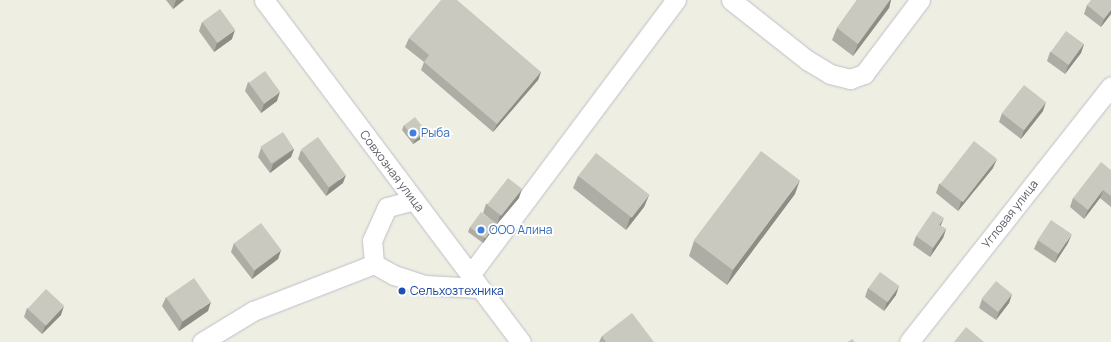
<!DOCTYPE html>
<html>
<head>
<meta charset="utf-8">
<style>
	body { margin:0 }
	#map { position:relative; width:1111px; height:342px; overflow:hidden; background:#efeee3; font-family:Manrope,sans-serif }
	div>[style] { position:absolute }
	.roads { filter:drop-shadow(0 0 1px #bdbfc6) drop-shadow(0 0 1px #bdbfc6) }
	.minor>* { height:19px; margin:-9.5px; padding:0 9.5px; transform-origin:9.5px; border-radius:9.5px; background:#fff }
	.wall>* { inset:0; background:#aeada5 }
	.shaded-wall>* { inset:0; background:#8d8d86 }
	.building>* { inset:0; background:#cac9c0; transform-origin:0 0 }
	.dots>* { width:11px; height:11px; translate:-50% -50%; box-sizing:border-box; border:2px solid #fff; border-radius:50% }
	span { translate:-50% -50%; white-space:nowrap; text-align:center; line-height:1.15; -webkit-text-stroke:3.5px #fff; paint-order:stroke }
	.shop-label { font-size:12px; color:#366cbe }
	.left { translate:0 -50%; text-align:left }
	.street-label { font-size:12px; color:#5b5e65 }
	.transit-label { font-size:12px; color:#164399 }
</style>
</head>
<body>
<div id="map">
	<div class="roads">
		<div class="minor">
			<div style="left:264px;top:0;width:428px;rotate:53.1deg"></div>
			<div style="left:731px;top:0;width:97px;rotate:38.3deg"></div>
			<div style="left:807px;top:60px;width:27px;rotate:31deg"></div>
			<div style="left:830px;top:74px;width:21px;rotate:14deg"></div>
			<div style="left:850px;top:79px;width:15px;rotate:-20deg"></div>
			<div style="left:864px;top:74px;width:93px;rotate:-52.9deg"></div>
			<div style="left:414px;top:200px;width:28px;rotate:165deg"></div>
			<div style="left:387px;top:207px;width:36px;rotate:114deg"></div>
			<div style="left:372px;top:240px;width:24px;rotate:85deg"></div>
			<div style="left:374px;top:264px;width:23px;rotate:29deg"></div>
			<div style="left:394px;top:275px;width:33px;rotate:18deg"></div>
			<div style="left:425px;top:285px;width:54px;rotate:3.2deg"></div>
			<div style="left:470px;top:275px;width:344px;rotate:-53.2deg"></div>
			<div style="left:202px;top:342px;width:60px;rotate:-31.3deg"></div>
			<div style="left:253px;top:311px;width:130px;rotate:-21.2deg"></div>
			<div style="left:909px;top:342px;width:326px;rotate:-51.7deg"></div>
		</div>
	</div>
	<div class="wall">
		<div style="clip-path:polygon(166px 0,184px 0,173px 9px)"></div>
		<div style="clip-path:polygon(857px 0,891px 0,889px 8px,853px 56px,832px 40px,837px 28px)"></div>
		<div style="clip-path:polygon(1111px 0,1111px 14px,1101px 27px,1084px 14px,1087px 5px)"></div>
		<div style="clip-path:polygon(202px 22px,232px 39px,214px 52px,199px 31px)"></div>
		<div style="clip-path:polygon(409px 38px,541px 72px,538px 80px,493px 132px,421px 70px,424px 62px,405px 47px)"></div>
		<div style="clip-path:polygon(1084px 44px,1081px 53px,1065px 74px,1047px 61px,1050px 52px)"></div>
		<div style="clip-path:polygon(248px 82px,277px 101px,261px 113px,245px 91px)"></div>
		<div style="clip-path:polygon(1043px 111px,1021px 139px,999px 122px,1002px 113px)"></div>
		<div style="clip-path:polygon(404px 125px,426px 131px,425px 136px,413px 144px,402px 130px)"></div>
		<div style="clip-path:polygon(261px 148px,294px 149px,291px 157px,270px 173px,258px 157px)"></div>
		<div style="clip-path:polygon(301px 150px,343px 183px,326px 196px,298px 159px)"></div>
		<div style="clip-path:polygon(993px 168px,958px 211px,936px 193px,939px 184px)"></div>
		<div style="clip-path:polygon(1111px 170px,1111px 207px,1100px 198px,1084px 219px,1070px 207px,1073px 198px)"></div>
		<div style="clip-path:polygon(578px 176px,649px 195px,644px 207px,626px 230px,573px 188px)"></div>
		<div style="clip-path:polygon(795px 194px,727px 285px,689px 256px,694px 241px)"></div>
		<div style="clip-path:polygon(519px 198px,497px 224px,496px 223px,494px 228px,483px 243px,468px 232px,470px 227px,490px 219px,483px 213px,486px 204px)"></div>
		<div style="clip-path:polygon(941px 226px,946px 229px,943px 238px,930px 257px,913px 245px,916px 236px)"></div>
		<div style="clip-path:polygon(1038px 240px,1068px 243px,1055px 263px,1034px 249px)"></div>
		<div style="clip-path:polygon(234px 243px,281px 250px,278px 259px,252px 279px,231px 252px)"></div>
		<div style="clip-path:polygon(868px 288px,896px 295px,884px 311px,865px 297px)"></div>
		<div style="clip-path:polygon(1012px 294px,1009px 303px,996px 320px,979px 308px,982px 299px)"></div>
		<div style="clip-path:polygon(166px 297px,208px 311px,179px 331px,162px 306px)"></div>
		<div style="clip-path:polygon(27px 308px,61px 315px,42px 334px,24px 317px)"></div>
		<div style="clip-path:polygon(602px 336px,654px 342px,599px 342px)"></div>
	</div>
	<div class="shaded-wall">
		<div style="clip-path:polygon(176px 0,184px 0,173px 9px)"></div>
		<div style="clip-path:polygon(890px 0,891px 0,889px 8px,853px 56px,858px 44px)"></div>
		<div style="clip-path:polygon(1111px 10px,1111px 14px,1101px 27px,1104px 19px)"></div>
		<div style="clip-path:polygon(235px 30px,232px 39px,214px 52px,217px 43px)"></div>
		<div style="clip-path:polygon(1084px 44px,1081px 53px,1065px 74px,1068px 66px)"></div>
		<div style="clip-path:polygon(541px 72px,538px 80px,493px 132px,497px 124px)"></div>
		<div style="clip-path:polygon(280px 92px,277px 101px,261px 113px,264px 104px)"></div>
		<div style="clip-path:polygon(1046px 102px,1043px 111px,1021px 139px,1024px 130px)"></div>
		<div style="clip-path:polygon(426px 131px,425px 136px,413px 144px,415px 140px)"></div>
		<div style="clip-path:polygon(294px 149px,291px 157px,270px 173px,273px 164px)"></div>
		<div style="clip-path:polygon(997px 159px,993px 168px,958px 211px,961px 202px)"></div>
		<div style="clip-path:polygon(346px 175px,343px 183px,326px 196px,329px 188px)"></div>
		<div style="clip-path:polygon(800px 180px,795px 194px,727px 285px,733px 270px)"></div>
		<div style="clip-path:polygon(522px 189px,519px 198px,497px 224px,500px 216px)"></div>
		<div style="clip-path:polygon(1103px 190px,1100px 198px,1084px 219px,1088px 210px)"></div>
		<div style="clip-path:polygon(649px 195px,644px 207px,626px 230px,630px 218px)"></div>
		<div style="clip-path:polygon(944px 218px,940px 227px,939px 225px)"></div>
		<div style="clip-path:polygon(496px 223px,494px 228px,483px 243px,484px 238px)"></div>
		<div style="clip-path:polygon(946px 229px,943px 238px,930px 257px,933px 248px)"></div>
		<div style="clip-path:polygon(1072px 234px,1068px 243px,1055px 263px,1058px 254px)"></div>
		<div style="clip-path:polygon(281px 250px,278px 259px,252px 279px,255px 270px)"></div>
		<div style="clip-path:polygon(899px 286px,896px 295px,884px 311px,887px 302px)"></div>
		<div style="clip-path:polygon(1012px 294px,1009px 303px,996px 320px,999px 312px)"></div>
		<div style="clip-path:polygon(211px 302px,208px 311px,179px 331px,182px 322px)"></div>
		<div style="clip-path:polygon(64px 306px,61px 315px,42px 334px,45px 326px)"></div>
	</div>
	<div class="building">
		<div style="clip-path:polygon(441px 0,457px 0,541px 72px,497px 124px,424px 62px,429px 55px,409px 38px)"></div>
		<div style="clip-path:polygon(857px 0,890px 0,858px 44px,837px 28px)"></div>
		<div style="clip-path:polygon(1091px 0,1111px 0,1111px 10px,1104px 19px,1087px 5px)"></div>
		<div style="left:220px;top:9px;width:26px;height:22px;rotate:54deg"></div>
		<div style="left:1066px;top:31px;width:22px;height:26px;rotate:36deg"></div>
		<div style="left:265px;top:71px;width:26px;height:20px;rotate:54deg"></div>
		<div style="left:1024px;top:85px;width:28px;height:36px;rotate:38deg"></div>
		<div style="left:415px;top:117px;width:18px;height:14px;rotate:52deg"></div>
		<div style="left:283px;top:132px;width:20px;height:27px;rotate:57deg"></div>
		<div style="left:318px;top:137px;width:47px;height:21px;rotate:54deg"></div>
		<div style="left:974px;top:141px;width:29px;height:55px;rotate:38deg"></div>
		<div style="left:761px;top:151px;width:49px;height:112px;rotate:37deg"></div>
		<div style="left:596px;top:153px;width:68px;height:29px;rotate:38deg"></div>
		<div style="clip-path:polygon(1101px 162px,1111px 170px,1111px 196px,1103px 190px,1088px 210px,1073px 198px)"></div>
		<div style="left:508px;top:178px;width:18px;height:34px;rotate:38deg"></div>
		<div style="clip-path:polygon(933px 211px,944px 218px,939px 225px,946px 229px,933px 248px,916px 236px)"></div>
		<div style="left:481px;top:212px;width:19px;height:19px;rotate:36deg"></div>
		<div style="left:1051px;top:220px;width:25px;height:24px;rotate:34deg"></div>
		<div style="left:261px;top:223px;width:34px;height:34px;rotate:53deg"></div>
		<div style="left:880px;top:272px;width:24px;height:20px;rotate:36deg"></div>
		<div style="left:194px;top:278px;width:29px;height:34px;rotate:55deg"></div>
		<div style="left:996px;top:281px;width:21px;height:23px;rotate:39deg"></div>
		<div style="left:46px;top:289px;width:25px;height:27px;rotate:43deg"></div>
		<div style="clip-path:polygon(632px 313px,654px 342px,606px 342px,602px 336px)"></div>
		<div style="clip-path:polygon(966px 327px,984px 342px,954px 342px)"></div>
		<div style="clip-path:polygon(853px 339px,854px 342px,847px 342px)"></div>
	</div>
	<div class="dots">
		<div style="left:413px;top:133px;background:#3f7fe0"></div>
		<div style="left:481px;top:230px;background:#3f7fe0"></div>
		<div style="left:402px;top:291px;background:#1a4fb4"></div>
	</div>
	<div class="shop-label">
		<span class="left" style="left:421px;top:133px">Рыба</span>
		<span class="left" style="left:489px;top:230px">ООО Алина</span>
	</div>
	<div class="street-label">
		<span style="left:392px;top:171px;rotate:53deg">Совхозная улица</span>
		<span style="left:1010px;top:214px;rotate:-52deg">Угловая улица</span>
	</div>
	<div class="transit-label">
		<span class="left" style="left:410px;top:291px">Сельхозтехника</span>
	</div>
</div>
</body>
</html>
